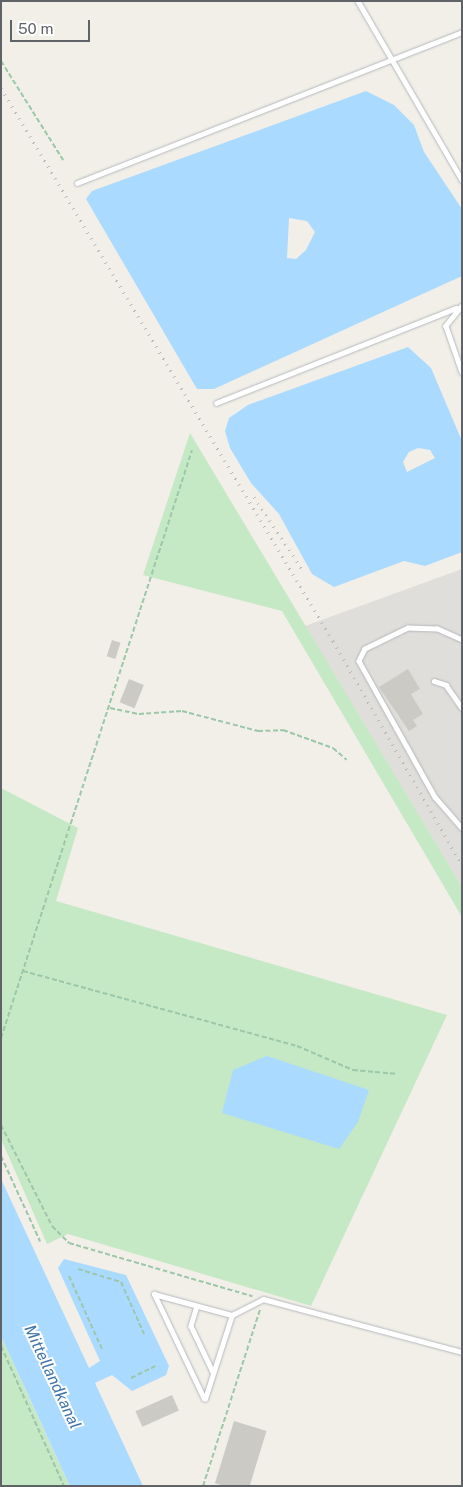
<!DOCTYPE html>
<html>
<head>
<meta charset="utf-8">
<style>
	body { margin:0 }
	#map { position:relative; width:463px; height:1487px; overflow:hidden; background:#f1efe8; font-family:"Public Sans",sans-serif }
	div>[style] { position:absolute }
	.industrial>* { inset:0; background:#e0deda }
	.green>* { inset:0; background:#c5e8c5 }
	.water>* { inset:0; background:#aadaff }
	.building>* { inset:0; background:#cccac5; transform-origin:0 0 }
	.path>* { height:2px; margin-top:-1px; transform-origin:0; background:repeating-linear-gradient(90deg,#9cc7a9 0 5px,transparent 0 7.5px) }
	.roads { filter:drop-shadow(0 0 1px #b5b8bc) drop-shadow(0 0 1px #b5b8bc) }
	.service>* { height:4.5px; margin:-2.25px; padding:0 2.25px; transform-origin:2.25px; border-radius:2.25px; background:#fff }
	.rail>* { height:3px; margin-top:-1.5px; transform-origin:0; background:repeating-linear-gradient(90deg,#b6b7b8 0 1px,transparent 0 7px) }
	span { translate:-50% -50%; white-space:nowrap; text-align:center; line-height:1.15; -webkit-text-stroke:4px #fff; paint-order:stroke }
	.water-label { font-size:16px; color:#4174aa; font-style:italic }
	.frame { position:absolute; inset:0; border:2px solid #5f6368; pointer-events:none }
	.scale { position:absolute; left:10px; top:20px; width:80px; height:22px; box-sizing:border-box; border:2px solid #5f6368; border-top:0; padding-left:6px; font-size:15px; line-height:18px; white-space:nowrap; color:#5f6368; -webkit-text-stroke:4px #fff; paint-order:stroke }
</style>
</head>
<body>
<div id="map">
	<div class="industrial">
		<div style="clip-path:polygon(462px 569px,462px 887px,305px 626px)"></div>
	</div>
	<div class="green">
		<div style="clip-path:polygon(190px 433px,462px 887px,462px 917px,282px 611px,143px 575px)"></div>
		<div style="clip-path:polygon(1px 788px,78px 828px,56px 901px,447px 1015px,311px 1306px,68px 1234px,47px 1244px,1px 1139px)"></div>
		<div style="clip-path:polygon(1px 1336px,31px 1402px,70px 1486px,1px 1486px)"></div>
	</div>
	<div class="water">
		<div style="clip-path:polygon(evenodd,366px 91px,394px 105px,414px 125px,424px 152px,462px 209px,462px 276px,214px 389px,197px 389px,86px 199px,92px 191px,366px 91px,289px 218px,307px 221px,315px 232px,306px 250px,296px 259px,287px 258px,289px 218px)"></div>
		<div style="clip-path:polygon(evenodd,408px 347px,431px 368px,462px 441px,462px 552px,425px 566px,404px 561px,334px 587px,312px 574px,279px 514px,251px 483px,230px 448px,225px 431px,229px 418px,248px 405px,408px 347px,418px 448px,430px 450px,435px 458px,407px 472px,403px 462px,409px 452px,418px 448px)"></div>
		<div style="clip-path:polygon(267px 1056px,369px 1090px,358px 1122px,339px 1149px,222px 1113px,233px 1070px)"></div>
		<div style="clip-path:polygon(1px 1179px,89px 1368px,100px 1361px,58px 1268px,64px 1259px,126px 1275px,169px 1366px,166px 1375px,132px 1391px,112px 1375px,95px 1383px,143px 1486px,70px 1486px,1px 1336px)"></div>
	</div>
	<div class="building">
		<div style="left:112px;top:640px;width:9px;height:17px;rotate:18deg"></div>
		<div style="clip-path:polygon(408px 669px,420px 689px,411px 694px,423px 714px,413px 720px,417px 726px,409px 731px,379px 687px)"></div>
		<div style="left:129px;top:679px;width:16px;height:25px;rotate:22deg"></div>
		<div style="left:172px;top:1395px;width:17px;height:40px;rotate:66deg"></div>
		<div style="left:234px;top:1421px;width:34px;height:65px;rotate:17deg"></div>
	</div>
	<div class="path">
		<div style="left:1px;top:61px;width:117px;rotate:57.9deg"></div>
		<div style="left:110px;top:708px;width:30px;rotate:12deg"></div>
		<div style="left:139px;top:714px;width:43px;rotate:-4deg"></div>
		<div style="left:182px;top:711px;width:79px;rotate:14.7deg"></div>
		<div style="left:258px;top:731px;width:25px;rotate:-2deg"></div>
		<div style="left:283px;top:730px;width:53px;rotate:19.8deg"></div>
		<div style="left:333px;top:748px;width:18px;rotate:41deg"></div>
		<div style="left:23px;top:971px;width:284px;rotate:15.3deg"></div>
		<div style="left:297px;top:1046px;width:61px;rotate:23.2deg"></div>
		<div style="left:353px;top:1070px;width:45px;rotate:5.1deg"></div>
		<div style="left:1px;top:1038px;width:618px;rotate:-72deg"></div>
		<div style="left:1px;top:1125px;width:113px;rotate:63.2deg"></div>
		<div style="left:52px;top:1226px;width:24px;rotate:45deg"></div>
		<div style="left:69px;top:1243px;width:191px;rotate:16.2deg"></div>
		<div style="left:1px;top:1156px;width:94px;rotate:65.4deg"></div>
		<div style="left:78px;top:1269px;width:45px;rotate:16.8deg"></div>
		<div style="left:121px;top:1282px;width:57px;rotate:66.1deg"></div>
		<div style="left:69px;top:1276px;width:80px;rotate:65.7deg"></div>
		<div style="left:1px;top:1346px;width:154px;rotate:65.8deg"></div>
		<div style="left:131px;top:1378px;width:28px;rotate:-26deg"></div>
		<div style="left:203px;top:1486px;width:186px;rotate:-72.1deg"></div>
	</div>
	<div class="roads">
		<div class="service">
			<div style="left:358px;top:1px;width:207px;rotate:59.8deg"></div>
			<div style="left:77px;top:183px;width:414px;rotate:-21.4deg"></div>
			<div style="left:462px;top:306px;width:26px;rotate:129deg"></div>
			<div style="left:446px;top:326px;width:49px;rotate:70.8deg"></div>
			<div style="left:216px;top:403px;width:258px;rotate:-21.6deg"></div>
			<div style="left:462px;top:640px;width:27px;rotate:-156deg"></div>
			<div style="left:437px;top:629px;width:29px;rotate:-178deg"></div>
			<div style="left:408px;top:628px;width:48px;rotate:154deg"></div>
			<div style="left:365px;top:649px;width:13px;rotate:117deg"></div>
			<div style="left:359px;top:661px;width:156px;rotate:60.8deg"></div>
			<div style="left:435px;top:797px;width:41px;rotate:48.9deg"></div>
			<div style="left:434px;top:681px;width:13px;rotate:18deg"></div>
			<div style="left:446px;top:685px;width:28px;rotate:55deg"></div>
			<div style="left:197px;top:1306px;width:21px;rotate:107deg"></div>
			<div style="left:191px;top:1326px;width:51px;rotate:64.4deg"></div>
			<div style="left:204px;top:1399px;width:116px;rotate:-115.5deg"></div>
			<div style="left:154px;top:1294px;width:81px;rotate:15.1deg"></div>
			<div style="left:205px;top:1399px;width:88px;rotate:-72.2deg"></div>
			<div style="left:232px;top:1315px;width:35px;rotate:-27deg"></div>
			<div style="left:263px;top:1299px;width:206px;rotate:14.9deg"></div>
		</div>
	</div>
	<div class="rail">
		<div style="left:1px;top:88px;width:645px;rotate:59.02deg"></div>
		<div style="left:333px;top:641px;width:258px;rotate:60.1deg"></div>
		<div style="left:254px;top:497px;width:87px;rotate:56.3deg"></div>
	</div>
	<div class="water-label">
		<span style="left:52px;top:1377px;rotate:65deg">Mittellandkanal</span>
	</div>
	<div class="frame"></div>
	<div class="scale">50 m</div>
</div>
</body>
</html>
